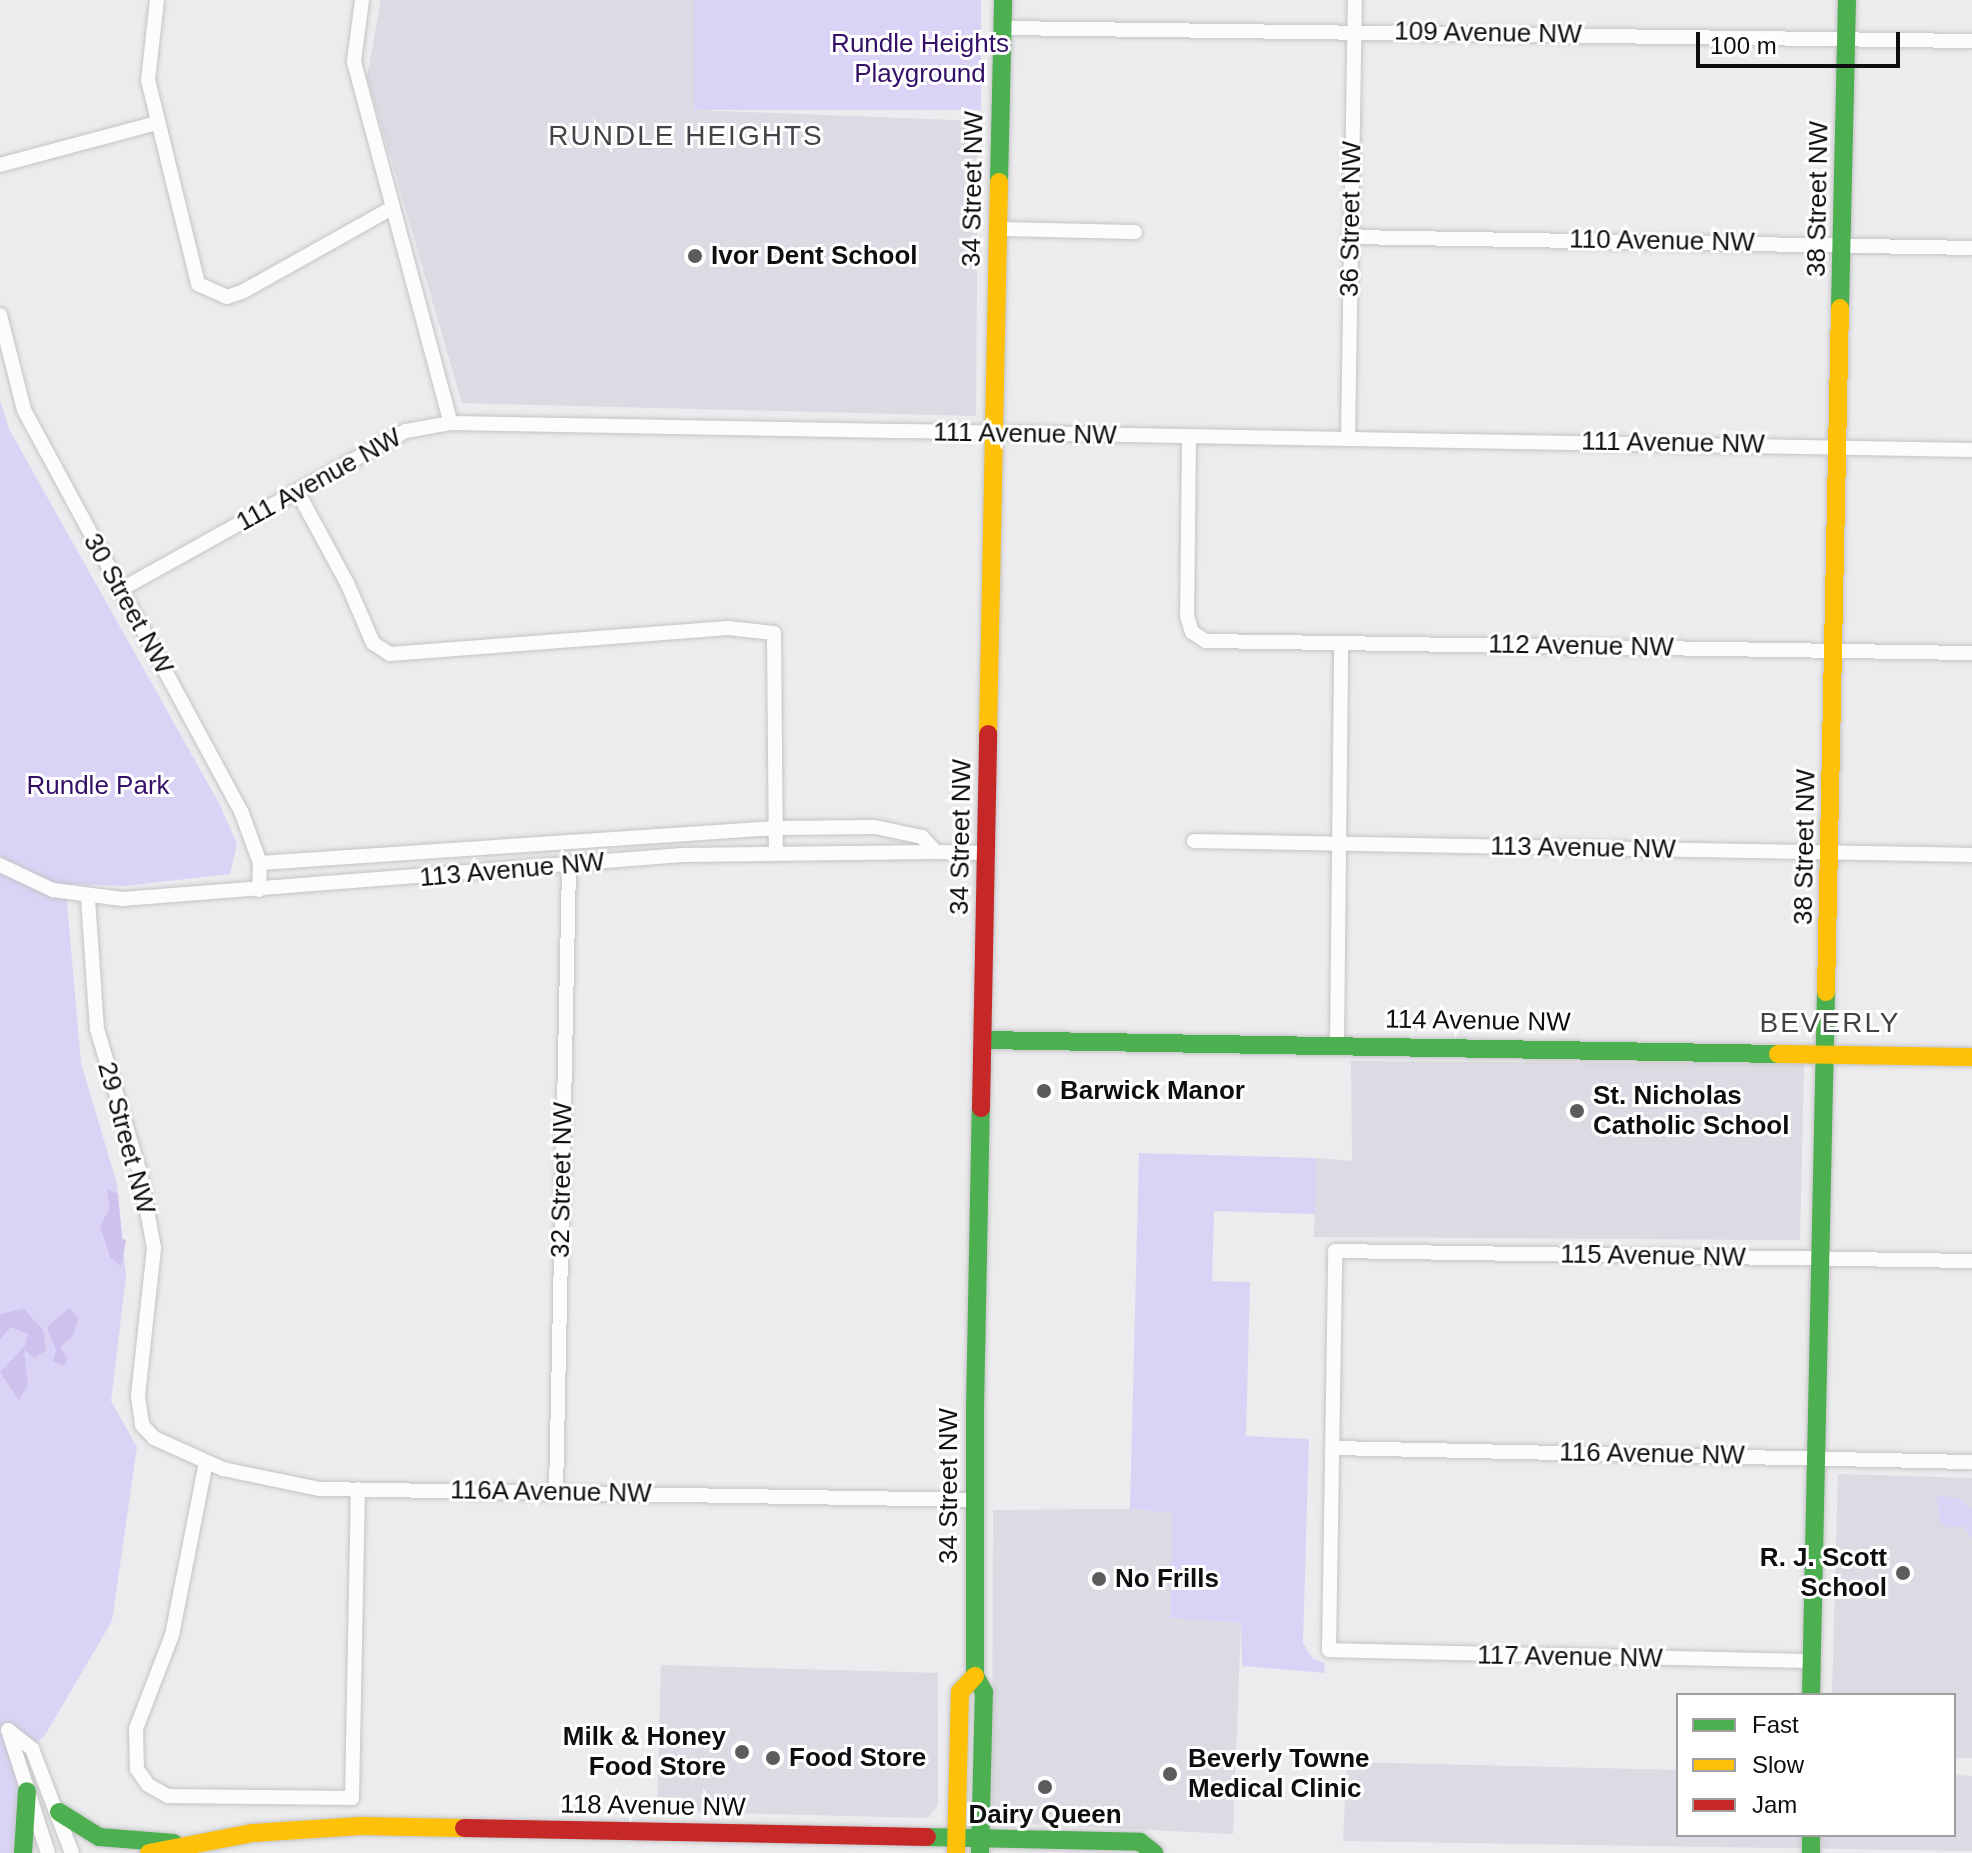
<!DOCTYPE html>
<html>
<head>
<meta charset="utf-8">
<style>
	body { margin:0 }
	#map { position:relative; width:1972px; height:1853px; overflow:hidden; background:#ecebee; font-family:Arial,sans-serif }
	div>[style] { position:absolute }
	.built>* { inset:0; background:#dcdae2 }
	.green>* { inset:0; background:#dad3f5; transform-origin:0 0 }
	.forest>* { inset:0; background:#ccc2ed }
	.roads { filter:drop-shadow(0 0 2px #c4c4c6) drop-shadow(0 0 2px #c4c4c6) }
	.street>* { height:14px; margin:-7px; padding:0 7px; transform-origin:7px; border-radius:7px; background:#fcfcfc }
	.fast>* { height:18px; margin:-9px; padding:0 9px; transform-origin:9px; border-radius:9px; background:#4caf50 }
	.slow>* { height:18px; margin:-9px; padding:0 9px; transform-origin:9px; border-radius:9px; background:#ffc107 }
	.jam>* { height:18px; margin:-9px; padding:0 9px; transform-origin:9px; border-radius:9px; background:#c62828 }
	.dots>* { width:22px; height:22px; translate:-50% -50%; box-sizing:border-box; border:4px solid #fff; border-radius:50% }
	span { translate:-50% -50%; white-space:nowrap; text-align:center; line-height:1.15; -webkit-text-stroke:6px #fff; paint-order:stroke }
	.street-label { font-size:26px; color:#0e0e10 }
	.park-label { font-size:26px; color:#330f67 }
	.poi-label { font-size:26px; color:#0e0e10; font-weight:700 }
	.left { translate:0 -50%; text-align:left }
	.right { translate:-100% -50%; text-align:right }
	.neighbourhood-label { font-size:28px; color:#434246; letter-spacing:2px }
	.legend { position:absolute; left:1676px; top:1693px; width:280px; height:144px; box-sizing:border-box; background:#fff; border:2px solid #9f9f9f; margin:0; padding:10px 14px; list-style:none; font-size:24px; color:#0e0e10 }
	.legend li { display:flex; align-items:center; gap:16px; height:40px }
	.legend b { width:40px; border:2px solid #9f9f9f }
	.scale { position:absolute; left:1696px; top:32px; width:204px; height:36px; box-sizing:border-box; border:4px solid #0e0e10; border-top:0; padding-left:10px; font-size:24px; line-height:28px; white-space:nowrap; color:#0e0e10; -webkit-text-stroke:6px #fff; paint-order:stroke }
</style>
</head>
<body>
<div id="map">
	<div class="built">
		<div style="clip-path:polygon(381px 0,694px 0,695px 110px,978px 121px,976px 416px,462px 403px,367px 77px)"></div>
		<div style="clip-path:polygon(1351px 1061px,1804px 1064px,1800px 1240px,1314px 1237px,1316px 1158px,1352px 1161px)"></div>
		<div style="clip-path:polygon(1838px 1474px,1972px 1478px,1972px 1758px,1954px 1758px,1954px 1695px,1832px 1695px)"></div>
		<div style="clip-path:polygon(1130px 1509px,1172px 1513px,1170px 1618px,1241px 1623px,1233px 1834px,1003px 1823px,992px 1810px,993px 1510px)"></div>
		<div style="clip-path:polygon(661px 1665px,938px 1673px,938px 1805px,928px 1818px,657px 1811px)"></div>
		<div style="clip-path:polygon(1347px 1762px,1678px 1770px,1678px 1835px,1954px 1835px,1954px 1775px,1972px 1776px,1972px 1851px,1343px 1841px)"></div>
	</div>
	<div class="green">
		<div style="left:694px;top:0;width:287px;height:110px"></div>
		<div style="clip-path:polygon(0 400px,9px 429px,220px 805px,237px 844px,230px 874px,125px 886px,72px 884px,67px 903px,81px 1063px,117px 1184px,126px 1276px,111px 1401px,137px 1447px,112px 1621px,45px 1735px,21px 1757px,16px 1853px,0 1853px)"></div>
		<div style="clip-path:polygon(1139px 1153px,1316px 1158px,1315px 1214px,1214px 1211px,1212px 1281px,1250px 1282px,1246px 1436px,1309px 1439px,1303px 1643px,1312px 1658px,1324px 1663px,1325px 1673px,1242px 1666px,1241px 1623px,1170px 1618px,1172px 1513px,1130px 1509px)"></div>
		<div style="clip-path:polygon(1936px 1495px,1958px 1498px,1972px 1509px,1972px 1538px,1963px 1526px,1949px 1528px,1940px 1523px)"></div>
	</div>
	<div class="forest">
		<div style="clip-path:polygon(107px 1189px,118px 1194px,122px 1239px,126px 1240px,121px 1266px,110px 1257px,100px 1226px,110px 1208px)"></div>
		<div style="clip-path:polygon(69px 1308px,79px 1318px,72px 1337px,60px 1347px,68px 1359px,64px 1366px,53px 1361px,56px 1350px,47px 1327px)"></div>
		<div style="clip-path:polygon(24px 1309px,43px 1330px,46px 1350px,34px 1358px,24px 1350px,28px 1385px,19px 1400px,0 1372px,25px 1346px,28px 1334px,11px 1327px,0 1339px,0 1314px)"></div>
	</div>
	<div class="roads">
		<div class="street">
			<div style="left:157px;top:0;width:81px;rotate:96.4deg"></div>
			<div style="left:148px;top:80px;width:210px;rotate:76.2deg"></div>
			<div style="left:198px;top:284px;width:32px;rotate:24deg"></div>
			<div style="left:227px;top:297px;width:18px;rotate:-19deg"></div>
			<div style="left:244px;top:291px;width:170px;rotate:-29.3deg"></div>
			<div style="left:362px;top:0;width:63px;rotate:97.4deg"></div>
			<div style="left:354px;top:62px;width:374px;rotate:75deg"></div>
			<div style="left:1003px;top:28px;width:969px;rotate:0.77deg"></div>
			<div style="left:0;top:165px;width:163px;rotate:-15deg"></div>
			<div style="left:999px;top:229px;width:136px;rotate:1.3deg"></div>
			<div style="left:1351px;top:237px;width:621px;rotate:1.01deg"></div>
			<div style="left:0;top:315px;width:98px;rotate:75.8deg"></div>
			<div style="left:24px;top:410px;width:456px;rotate:61.6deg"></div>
			<div style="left:241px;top:811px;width:55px;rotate:69.9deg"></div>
			<div style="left:260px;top:863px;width:27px;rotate:92deg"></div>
			<div style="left:1189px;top:436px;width:180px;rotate:90.6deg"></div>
			<div style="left:1187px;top:616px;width:17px;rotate:73deg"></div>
			<div style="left:1192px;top:632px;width:17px;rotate:33deg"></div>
			<div style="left:1206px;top:641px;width:766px;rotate:0.9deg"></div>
			<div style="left:1348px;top:438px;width:438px;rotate:-89.1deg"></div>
			<div style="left:297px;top:491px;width:107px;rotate:61.5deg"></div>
			<div style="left:348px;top:585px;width:63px;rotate:66.7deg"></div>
			<div style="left:373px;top:643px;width:20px;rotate:33deg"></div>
			<div style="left:390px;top:654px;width:339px;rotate:-4.4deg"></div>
			<div style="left:728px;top:628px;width:46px;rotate:6.2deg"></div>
			<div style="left:774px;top:633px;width:218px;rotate:89.5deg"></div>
			<div style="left:120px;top:590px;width:327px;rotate:-29.1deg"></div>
			<div style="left:406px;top:431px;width:46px;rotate:-10.1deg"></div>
			<div style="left:451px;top:423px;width:1521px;rotate:1.02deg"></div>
			<div style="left:1194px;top:841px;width:778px;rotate:1.03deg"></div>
			<div style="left:936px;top:852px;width:51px;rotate:1.1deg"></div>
			<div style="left:0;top:865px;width:59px;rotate:25.3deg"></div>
			<div style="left:53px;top:890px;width:70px;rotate:7.4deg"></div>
			<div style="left:122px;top:899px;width:562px;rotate:-4.49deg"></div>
			<div style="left:682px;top:855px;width:254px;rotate:-0.7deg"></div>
			<div style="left:936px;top:852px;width:21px;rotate:-133deg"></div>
			<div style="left:922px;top:837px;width:48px;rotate:-168deg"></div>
			<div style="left:875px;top:827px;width:99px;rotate:179.4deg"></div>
			<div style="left:776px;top:828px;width:517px;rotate:176.12deg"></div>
			<div style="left:88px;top:898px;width:131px;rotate:86.1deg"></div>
			<div style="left:97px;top:1029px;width:150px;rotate:73.4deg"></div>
			<div style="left:140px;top:1173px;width:76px;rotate:79.4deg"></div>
			<div style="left:154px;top:1248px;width:149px;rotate:96.2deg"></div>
			<div style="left:138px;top:1396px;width:29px;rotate:82deg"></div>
			<div style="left:142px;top:1425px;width:18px;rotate:47deg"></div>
			<div style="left:154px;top:1438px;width:76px;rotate:24.2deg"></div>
			<div style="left:223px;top:1469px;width:99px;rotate:11.7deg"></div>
			<div style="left:320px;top:1489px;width:654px;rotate:0.96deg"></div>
			<div style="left:1337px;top:1044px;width:400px;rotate:-89.4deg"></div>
			<div style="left:1333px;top:1448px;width:639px;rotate:1.26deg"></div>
			<div style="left:206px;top:1462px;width:176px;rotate:101.1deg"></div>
			<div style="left:172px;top:1635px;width:101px;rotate:111deg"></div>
			<div style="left:136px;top:1729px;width:40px;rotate:88.6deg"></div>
			<div style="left:137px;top:1769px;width:19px;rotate:55deg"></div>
			<div style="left:148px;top:1785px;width:23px;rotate:29deg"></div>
			<div style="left:168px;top:1796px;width:184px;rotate:0.6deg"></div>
			<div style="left:352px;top:1798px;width:309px;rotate:-88.9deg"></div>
			<div style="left:556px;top:1493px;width:627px;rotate:-88.81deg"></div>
			<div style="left:1811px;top:1661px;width:482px;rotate:-178.7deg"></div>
			<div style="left:1329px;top:1650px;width:399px;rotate:-89.1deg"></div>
			<div style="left:1335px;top:1251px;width:637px;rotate:0.9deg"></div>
			<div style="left:48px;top:1853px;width:129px;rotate:-108deg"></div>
			<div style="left:8px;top:1730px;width:31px;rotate:38deg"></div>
			<div style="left:32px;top:1749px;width:111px;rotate:69deg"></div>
		</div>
		<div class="fast">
			<div style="left:999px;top:182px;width:182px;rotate:-88.7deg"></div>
			<div style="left:1840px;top:308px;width:308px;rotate:-88.7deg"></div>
			<div style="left:984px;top:1040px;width:794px;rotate:1.01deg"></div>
			<div style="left:1811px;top:1695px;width:703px;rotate:-88.78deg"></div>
			<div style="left:59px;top:1812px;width:47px;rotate:32deg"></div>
			<div style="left:99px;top:1837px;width:75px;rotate:4.6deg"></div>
			<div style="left:1811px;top:1835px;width:18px;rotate:90deg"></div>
			<div style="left:927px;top:1837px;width:213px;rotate:1.3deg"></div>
			<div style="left:1140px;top:1842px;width:18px;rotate:38deg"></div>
			<div style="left:23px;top:1853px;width:62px;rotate:-86.3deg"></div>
			<div style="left:980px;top:1853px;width:161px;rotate:-88.6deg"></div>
			<div style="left:984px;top:1692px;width:18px;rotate:-119deg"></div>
			<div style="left:975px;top:1676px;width:267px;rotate:-90deg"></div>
			<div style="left:975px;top:1409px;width:301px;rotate:-88.9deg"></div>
		</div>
		<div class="slow">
			<div style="left:988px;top:734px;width:552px;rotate:-88.86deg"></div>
			<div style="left:1826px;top:992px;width:684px;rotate:-88.83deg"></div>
			<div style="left:1778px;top:1054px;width:194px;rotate:0.9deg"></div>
			<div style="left:149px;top:1853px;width:106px;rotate:-10.9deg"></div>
			<div style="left:253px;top:1833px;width:107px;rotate:-3.7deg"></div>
			<div style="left:360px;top:1826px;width:104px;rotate:1.1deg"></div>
			<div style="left:956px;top:1853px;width:161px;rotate:-88.6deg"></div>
			<div style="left:960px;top:1692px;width:22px;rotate:-47deg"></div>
		</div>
		<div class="jam">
			<div style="left:981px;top:1108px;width:374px;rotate:-88.9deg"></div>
			<div style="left:464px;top:1828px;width:463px;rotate:1.1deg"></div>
		</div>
	</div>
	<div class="dots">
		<div style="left:695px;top:256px;background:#5c5b5e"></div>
		<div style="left:1044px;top:1091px;background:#5c5b5e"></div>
		<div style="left:1577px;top:1111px;background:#5c5b5e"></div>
		<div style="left:1903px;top:1573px;background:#5c5b5e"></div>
		<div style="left:1099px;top:1579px;background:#5c5b5e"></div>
		<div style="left:742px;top:1752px;background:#5c5b5e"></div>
		<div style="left:773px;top:1758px;background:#5c5b5e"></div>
		<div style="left:1170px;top:1774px;background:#5c5b5e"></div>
		<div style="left:1045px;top:1787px;background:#5c5b5e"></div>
	</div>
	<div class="street-label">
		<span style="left:1488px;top:33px;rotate:1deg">109 Avenue NW</span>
		<span style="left:973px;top:189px;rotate:-89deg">34 Street NW</span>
		<span style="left:1818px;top:199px;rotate:-89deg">38 Street NW</span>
		<span style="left:1351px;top:219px;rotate:-89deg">36 Street NW</span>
		<span style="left:1662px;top:241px;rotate:1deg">110 Avenue NW</span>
		<span style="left:1025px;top:434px;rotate:1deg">111 Avenue NW</span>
		<span style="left:1673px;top:443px;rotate:1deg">111 Avenue NW</span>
		<span style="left:319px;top:480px;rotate:-29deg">111 Avenue NW</span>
		<span style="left:128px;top:604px;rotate:61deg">30 Street NW</span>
		<span style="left:1581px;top:646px;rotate:1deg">112 Avenue NW</span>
		<span style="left:961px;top:837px;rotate:-89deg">34 Street NW</span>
		<span style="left:1805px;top:847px;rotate:-89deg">38 Street NW</span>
		<span style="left:1583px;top:848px;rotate:1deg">113 Avenue NW</span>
		<span style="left:512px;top:870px;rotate:-5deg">113 Avenue NW</span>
		<span style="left:1478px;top:1021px;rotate:1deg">114 Avenue NW</span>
		<span style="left:126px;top:1138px;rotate:75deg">29 Street NW</span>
		<span style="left:562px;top:1180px;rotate:-89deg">32 Street NW</span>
		<span style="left:1653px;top:1256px;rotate:1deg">115 Avenue NW</span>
		<span style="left:1652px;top:1454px;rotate:1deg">116 Avenue NW</span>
		<span style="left:949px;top:1486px;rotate:-90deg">34 Street NW</span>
		<span style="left:551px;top:1492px;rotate:1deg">116A Avenue NW</span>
		<span style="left:1570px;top:1657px;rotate:1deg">117 Avenue NW</span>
		<span style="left:653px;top:1806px;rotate:1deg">118 Avenue NW</span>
	</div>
	<div class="park-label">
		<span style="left:920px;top:59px">Rundle Heights<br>Playground</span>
		<span style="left:98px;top:786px">Rundle Park</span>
	</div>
	<div class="poi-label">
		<span class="left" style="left:711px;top:256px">Ivor Dent School</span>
		<span class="left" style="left:1060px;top:1091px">Barwick Manor</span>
		<span class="left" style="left:1593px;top:1111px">St. Nicholas<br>Catholic School</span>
		<span class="right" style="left:1887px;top:1573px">R. J. Scott<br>School</span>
		<span class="left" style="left:1115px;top:1579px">No Frills</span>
		<span class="right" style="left:726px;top:1752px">Milk &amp; Honey<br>Food Store</span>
		<span class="left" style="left:789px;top:1758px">Food Store</span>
		<span class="left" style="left:1188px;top:1774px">Beverly Towne<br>Medical Clinic</span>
		<span style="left:1045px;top:1815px">Dairy Queen</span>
	</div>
	<div class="neighbourhood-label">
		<span style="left:686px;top:136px">RUNDLE HEIGHTS</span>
		<span style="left:1830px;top:1023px">BEVERLY</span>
	</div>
	<ul class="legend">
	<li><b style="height:10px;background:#4caf50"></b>Fast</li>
	<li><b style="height:10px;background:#ffc107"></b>Slow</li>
	<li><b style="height:10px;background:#c62828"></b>Jam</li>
	</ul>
	<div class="scale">100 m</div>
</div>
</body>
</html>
